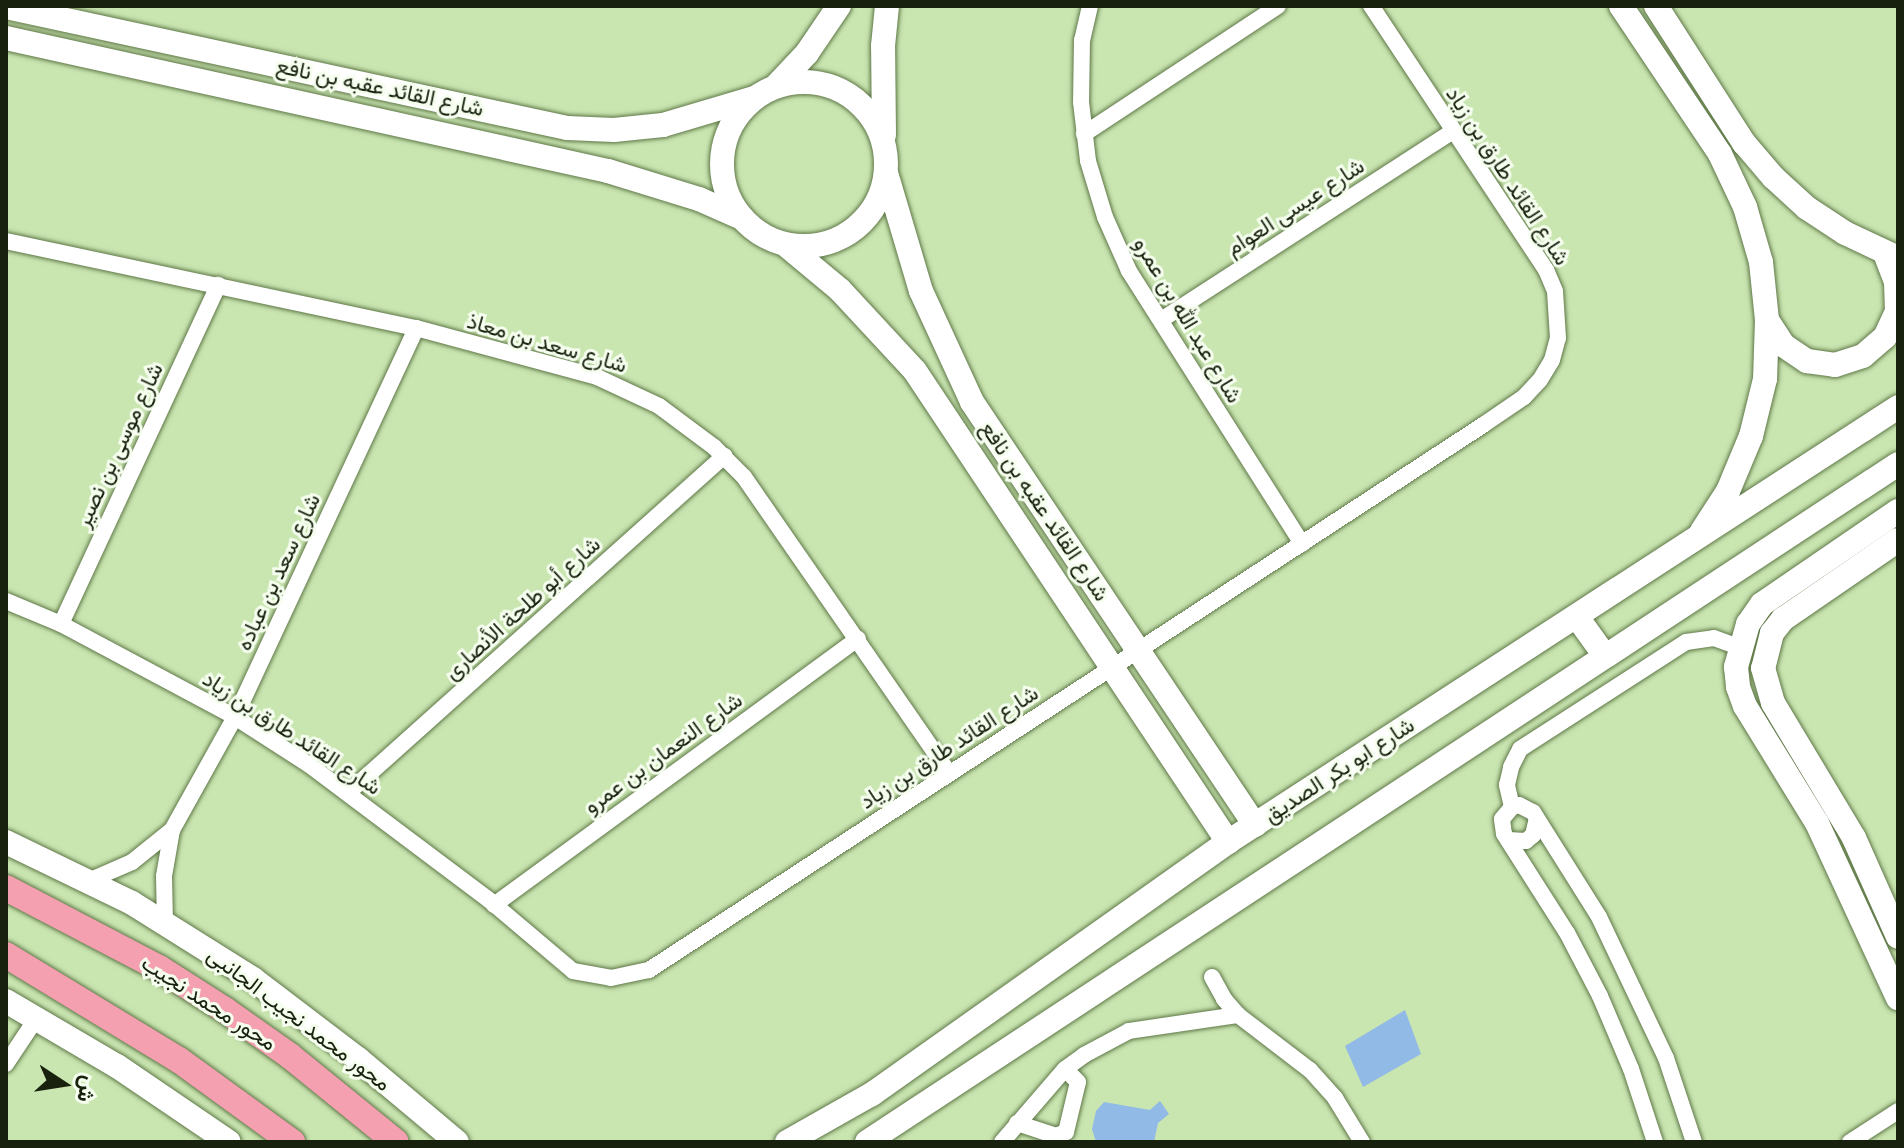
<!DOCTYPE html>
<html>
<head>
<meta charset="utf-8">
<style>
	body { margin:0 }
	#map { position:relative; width:1904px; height:1148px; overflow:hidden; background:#c9e5b0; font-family:"Public Sans",Vazirmatn,sans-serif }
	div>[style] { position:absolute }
	.building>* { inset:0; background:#92bae6 }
	.roads { filter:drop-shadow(0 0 2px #5f7848) drop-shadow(0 0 2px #5f7848) }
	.street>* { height:16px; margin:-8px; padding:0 8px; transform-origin:8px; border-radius:8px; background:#fff }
	.secondary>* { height:24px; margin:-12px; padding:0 12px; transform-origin:12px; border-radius:12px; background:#fff }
	.secondary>.ring { margin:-12px; padding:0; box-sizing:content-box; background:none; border:24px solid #fff; border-radius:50% }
	.primary>* { height:26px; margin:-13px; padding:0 13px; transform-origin:13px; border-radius:13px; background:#f5a0b1 }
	span { translate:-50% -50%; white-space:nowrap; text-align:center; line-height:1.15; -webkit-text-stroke:6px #f6ffef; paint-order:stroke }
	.street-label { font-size:22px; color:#17210d }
	.frame { position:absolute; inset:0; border:8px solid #17210d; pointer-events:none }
	.north { position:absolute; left:24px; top:1044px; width:80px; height:80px; -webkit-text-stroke:6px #f6ffef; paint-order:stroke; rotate:102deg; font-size:22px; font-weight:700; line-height:32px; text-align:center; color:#17210d }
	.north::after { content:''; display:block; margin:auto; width:28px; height:36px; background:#17210d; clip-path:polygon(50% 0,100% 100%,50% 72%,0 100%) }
</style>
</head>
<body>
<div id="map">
	<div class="building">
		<div style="clip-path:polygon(1405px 1010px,1421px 1054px,1363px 1087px,1345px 1046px)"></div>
		<div style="clip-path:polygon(1160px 1101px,1169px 1114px,1158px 1123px,1154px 1142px,1096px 1142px,1092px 1129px,1096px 1111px,1104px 1102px,1150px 1110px)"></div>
	</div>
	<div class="roads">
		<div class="street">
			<div style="left:1090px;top:6px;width:35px;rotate:103deg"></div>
			<div style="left:1082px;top:40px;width:62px;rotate:90.9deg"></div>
			<div style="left:1081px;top:102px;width:59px;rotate:83.2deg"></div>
			<div style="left:1088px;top:161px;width:59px;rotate:73.1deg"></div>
			<div style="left:1105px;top:217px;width:59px;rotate:66deg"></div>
			<div style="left:1129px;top:271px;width:323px;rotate:57.6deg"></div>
			<div style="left:1084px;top:134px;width:232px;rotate:-33.4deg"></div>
			<div style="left:6px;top:241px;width:419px;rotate:12deg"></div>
			<div style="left:416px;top:328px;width:188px;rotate:15.1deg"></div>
			<div style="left:597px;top:377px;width:68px;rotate:25.1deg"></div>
			<div style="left:659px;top:406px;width:69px;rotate:36.7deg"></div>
			<div style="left:714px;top:447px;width:42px;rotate:45deg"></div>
			<div style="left:744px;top:477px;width:360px;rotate:55.3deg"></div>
			<div style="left:1161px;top:320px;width:348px;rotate:-32.9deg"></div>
			<div style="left:6px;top:601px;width:60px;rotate:22.7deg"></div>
			<div style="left:61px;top:624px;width:197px;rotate:28.1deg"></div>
			<div style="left:235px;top:717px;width:87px;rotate:32.8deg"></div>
			<div style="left:308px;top:764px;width:226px;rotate:36.9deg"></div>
			<div style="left:489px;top:900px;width:110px;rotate:40.2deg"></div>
			<div style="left:573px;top:971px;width:39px;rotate:10deg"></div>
			<div style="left:611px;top:978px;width:39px;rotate:-12deg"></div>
			<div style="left:649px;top:970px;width:996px;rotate:-33.16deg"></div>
			<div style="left:1483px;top:425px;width:50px;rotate:-34.3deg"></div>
			<div style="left:1524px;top:397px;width:23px;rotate:-47deg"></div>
			<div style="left:1540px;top:380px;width:23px;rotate:-59deg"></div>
			<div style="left:1552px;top:360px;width:23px;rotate:-75deg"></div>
			<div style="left:1558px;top:338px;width:47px;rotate:-93.7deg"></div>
			<div style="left:1555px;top:291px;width:23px;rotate:-113deg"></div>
			<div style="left:1546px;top:270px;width:317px;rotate:-123.5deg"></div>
			<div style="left:61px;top:624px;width:374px;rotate:-65.1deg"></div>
			<div style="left:349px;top:792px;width:504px;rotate:-41.86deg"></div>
			<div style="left:1512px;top:807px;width:23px;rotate:-103deg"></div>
			<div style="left:1507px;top:785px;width:18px;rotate:-77deg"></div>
			<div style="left:1511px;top:767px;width:20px;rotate:-63deg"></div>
			<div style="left:1520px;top:749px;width:197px;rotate:-32.8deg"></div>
			<div style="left:1686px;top:642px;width:28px;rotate:-8deg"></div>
			<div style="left:1714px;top:638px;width:27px;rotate:20deg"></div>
			<div style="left:1508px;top:840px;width:18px;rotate:3deg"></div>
			<div style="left:1526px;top:841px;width:9px;rotate:-41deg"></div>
			<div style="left:1533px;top:835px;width:17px;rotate:-77deg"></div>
			<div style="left:86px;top:882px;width:50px;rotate:-23.5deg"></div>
			<div style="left:132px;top:862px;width:51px;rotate:-38.7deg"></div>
			<div style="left:494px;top:905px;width:451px;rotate:-36.2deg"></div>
			<div style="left:165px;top:924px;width:48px;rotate:-91.2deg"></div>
			<div style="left:164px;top:876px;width:47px;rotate:-80.1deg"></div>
			<div style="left:172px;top:830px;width:129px;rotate:-60.9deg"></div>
			<div style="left:235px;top:717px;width:429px;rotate:-65deg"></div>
			<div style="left:1212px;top:977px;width:25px;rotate:61deg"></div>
			<div style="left:1224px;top:999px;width:21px;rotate:49deg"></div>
			<div style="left:1238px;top:1015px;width:91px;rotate:37.4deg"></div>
			<div style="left:1310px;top:1070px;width:38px;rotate:48deg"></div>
			<div style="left:1335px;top:1098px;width:52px;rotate:58.5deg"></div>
			<div style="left:6px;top:1064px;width:54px;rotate:-56.3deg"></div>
			<div style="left:1017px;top:1123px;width:41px;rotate:18.4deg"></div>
			<div style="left:1056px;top:1136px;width:11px;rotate:-22deg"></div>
			<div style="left:1066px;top:1132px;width:51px;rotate:-76.5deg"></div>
			<div style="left:1078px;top:1082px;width:18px;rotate:-135deg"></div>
			<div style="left:1002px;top:1142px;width:96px;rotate:-49.2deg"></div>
			<div style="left:1065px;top:1069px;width:24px;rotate:-36deg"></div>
			<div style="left:1084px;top:1055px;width:51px;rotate:-28.1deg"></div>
			<div style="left:1129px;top:1031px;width:110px;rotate:-8.4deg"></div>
			<div style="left:1655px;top:1142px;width:77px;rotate:-108.2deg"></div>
			<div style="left:1631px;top:1069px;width:79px;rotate:-113deg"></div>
			<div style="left:1600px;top:996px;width:71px;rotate:-117.6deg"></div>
			<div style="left:1567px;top:933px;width:117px;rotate:-122.5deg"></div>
			<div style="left:1504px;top:834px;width:15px;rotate:-98deg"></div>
			<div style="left:1502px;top:819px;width:16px;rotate:-50deg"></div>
			<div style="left:1512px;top:807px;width:7px;rotate:-16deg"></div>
			<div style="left:1519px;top:805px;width:16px;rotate:27deg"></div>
			<div style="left:1533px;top:812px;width:124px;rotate:57.8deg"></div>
			<div style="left:1599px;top:917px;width:156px;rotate:64.6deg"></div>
			<div style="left:1666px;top:1058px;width:89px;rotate:71.6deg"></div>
			<div style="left:1850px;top:1142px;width:57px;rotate:-32.9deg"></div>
		</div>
		<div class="secondary">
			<div style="left:1621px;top:6px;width:178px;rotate:56.2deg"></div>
			<div style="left:1720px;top:154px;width:59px;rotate:64.7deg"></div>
			<div style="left:1745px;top:207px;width:57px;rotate:73.8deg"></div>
			<div style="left:1761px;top:262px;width:58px;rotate:84.1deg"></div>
			<div style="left:1767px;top:320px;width:59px;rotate:91.9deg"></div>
			<div style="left:1765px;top:379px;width:59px;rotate:103.8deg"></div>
			<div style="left:1751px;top:436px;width:60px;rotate:112.7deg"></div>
			<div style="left:1728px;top:491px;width:48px;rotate:123deg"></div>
			<div style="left:1656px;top:6px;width:163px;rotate:57.3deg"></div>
			<div style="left:1744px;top:143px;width:45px;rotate:49.5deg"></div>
			<div style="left:1773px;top:177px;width:46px;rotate:42.4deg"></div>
			<div style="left:1807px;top:208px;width:45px;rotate:33.3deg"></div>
			<div style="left:1845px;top:233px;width:59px;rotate:25.3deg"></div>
			<div style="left:6px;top:7px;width:574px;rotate:12.17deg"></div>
			<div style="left:567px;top:128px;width:47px;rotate:2.4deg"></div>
			<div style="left:614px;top:130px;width:49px;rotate:-5.8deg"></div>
			<div style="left:663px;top:125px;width:95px;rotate:-16.5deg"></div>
			<div style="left:6px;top:38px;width:617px;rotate:12.46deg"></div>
			<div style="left:608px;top:171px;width:95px;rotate:17.1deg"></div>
			<div style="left:699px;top:199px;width:47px;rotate:23.8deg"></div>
			<div class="ring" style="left:722px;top:82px;width:140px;height:140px"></div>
			<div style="left:777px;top:85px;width:44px;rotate:-46.8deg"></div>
			<div style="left:807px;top:53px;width:57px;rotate:-55.8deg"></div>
			<div style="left:884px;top:135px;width:89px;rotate:-90.6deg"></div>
			<div style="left:883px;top:46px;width:40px;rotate:-84.3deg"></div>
			<div style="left:886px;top:173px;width:123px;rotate:73.5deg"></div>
			<div style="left:921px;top:291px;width:122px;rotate:65.3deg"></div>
			<div style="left:972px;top:402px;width:509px;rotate:56.22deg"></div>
			<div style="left:786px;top:245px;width:70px;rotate:39.8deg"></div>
			<div style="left:840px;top:290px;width:110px;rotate:47.2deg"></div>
			<div style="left:915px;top:371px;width:566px;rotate:56.39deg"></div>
			<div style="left:1767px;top:320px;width:30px;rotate:57deg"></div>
			<div style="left:1783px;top:345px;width:29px;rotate:34deg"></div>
			<div style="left:1807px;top:361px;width:28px;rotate:8deg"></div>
			<div style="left:1835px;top:365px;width:29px;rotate:-18deg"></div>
			<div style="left:1863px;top:356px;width:29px;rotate:-41deg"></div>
			<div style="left:1885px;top:337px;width:29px;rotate:-65deg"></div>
			<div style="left:1897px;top:311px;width:29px;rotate:-92deg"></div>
			<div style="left:1896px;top:282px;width:31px;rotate:-111deg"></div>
			<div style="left:1898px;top:511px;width:165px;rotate:145.6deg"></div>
			<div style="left:1762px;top:604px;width:24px;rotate:125deg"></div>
			<div style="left:1748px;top:624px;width:45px;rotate:105.6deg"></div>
			<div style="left:1736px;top:667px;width:20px;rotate:84deg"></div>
			<div style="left:1738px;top:687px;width:20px;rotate:70deg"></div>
			<div style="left:1745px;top:706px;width:137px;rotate:58.4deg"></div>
			<div style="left:1817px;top:823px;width:193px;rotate:65.2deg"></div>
			<div style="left:1898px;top:540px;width:140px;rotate:145.5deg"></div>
			<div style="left:1783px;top:619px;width:18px;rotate:128deg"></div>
			<div style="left:1772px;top:633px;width:36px;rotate:104deg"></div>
			<div style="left:1763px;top:668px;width:36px;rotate:74deg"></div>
			<div style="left:1773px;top:703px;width:157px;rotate:59deg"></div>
			<div style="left:1854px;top:838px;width:108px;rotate:66deg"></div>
			<div style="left:1577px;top:617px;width:48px;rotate:54.3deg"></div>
			<div style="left:6px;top:842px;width:140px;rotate:25.8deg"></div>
			<div style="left:132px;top:903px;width:143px;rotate:32.1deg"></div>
			<div style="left:253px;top:979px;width:132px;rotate:37.3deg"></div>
			<div style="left:358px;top:1059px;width:129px;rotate:40deg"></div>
			<div style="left:6px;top:1001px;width:129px;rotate:30.4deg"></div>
			<div style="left:117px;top:1066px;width:135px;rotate:34.2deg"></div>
			<div style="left:787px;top:1142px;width:98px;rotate:-29.5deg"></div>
			<div style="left:872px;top:1094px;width:436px;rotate:-35.3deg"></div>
			<div style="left:1228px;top:842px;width:799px;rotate:-32.99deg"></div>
			<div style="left:867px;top:1142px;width:1234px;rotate:-33.33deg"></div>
		</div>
		<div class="primary">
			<div style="left:6px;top:888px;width:173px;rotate:27.6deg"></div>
			<div style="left:159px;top:968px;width:78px;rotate:32.5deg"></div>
			<div style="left:225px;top:1010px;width:80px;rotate:35.3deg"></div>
			<div style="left:290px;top:1056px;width:136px;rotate:39.1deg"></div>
			<div style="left:6px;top:955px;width:202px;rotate:31.3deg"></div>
			<div style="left:179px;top:1060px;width:140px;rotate:36deg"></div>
		</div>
	</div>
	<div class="street-label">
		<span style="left:380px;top:87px;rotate:12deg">شارع القائد عقبه بن نافع</span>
		<span style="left:1508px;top:176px;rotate:57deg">شارع القائد طارق بن زياد</span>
		<span style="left:1295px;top:207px;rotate:-33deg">شارع عيسى العوام</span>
		<span style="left:1188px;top:320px;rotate:59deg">شارع عبد الله بن عمرو</span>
		<span style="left:547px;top:343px;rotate:16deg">شارع سعد بن معاذ</span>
		<span style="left:119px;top:445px;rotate:-65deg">شارع موسى بن نصير</span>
		<span style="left:1045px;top:511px;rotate:56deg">شارع القائد عقبه بن نافع</span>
		<span style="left:278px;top:572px;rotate:-65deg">شارع سعد بن عباده</span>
		<span style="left:522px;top:608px;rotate:-42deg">شارع أبو طلحة الأنصارى</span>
		<span style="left:292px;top:733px;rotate:33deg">شارع القائد طارق بن زياد</span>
		<span style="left:949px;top:747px;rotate:-33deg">شارع القائد طارق بن زياد</span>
		<span style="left:663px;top:753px;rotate:-36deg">شارع النعمان بن عمرو</span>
		<span style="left:1339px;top:770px;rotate:-33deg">شارع ابو بكر الصديق</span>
		<span style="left:209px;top:1003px;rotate:33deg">محور محمد نجيب</span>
		<span style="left:299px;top:1019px;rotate:37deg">محور محمد نجيب الجانبى</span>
	</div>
	<div class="frame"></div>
	<div class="north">ش</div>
</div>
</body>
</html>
